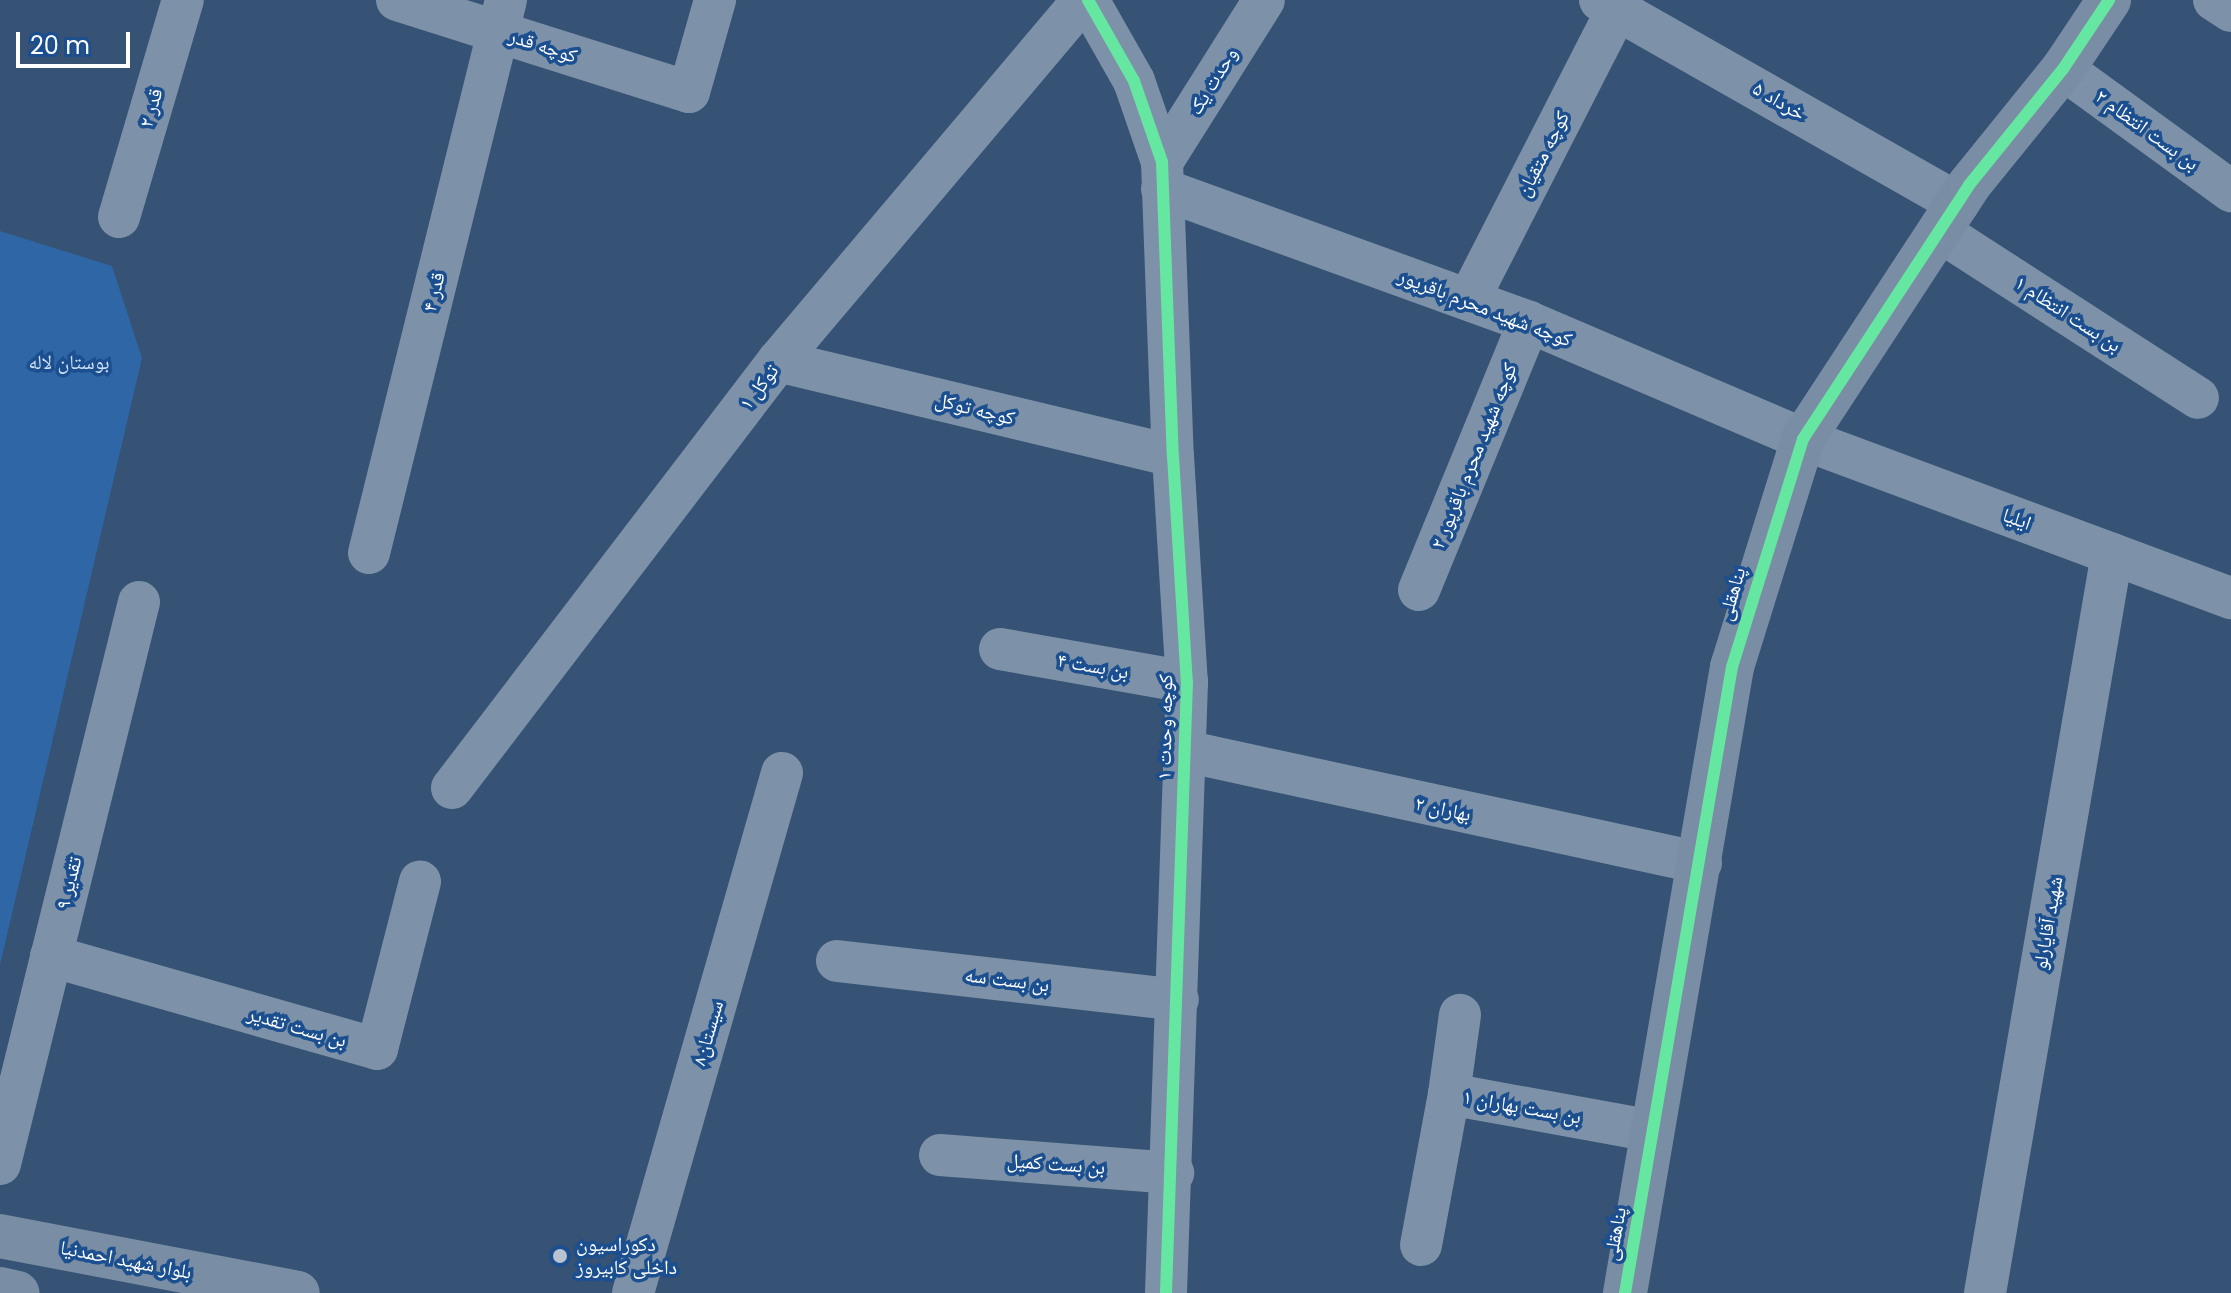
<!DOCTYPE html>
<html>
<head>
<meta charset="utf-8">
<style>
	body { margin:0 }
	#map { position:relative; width:2231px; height:1293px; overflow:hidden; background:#365274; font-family:Poppins,"Noto Naskh Arabic",sans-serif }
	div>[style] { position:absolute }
	.green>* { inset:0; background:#2f66a5 }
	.street>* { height:42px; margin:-21px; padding:0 21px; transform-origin:21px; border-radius:21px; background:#7d92a8 }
	.secondary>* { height:44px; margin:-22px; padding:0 22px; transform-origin:22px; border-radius:22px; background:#798da4 }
	.cycleway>* { height:12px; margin:-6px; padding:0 6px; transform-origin:6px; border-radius:6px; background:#66e7a1 }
	.dots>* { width:22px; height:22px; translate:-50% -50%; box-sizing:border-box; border:4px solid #1b4f8f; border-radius:50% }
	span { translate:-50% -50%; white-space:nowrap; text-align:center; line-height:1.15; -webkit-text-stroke:7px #1b4f8f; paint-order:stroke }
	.street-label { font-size:20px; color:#fff }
	.park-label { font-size:20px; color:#cfe3fa }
	.poi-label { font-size:20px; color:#fff }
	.left { translate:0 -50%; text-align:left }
	.scale { position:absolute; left:16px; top:32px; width:114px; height:36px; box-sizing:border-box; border:4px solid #fff; border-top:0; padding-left:10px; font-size:24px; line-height:28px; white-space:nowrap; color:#fff; -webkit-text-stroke:6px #1b4f8f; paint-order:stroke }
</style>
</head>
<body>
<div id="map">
	<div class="green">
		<div style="clip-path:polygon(0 231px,112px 266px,142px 358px,0 965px)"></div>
	</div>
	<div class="street">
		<div style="left:397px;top:0;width:306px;rotate:17.5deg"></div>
		<div style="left:689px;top:92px;width:96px;rotate:-74.2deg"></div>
		<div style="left:1088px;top:0;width:93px;rotate:60.4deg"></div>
		<div style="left:1134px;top:81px;width:86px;rotate:70.9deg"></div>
		<div style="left:1162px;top:162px;width:294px;rotate:87.9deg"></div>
		<div style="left:1173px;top:456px;width:226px;rotate:86.5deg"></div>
		<div style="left:1187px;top:682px;width:611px;rotate:91.97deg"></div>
		<div style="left:1600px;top:0;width:412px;rotate:29.6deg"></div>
		<div style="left:2214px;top:0;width:20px;rotate:33deg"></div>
		<div style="left:2063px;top:69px;width:208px;rotate:36deg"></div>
		<div style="left:1162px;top:162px;width:191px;rotate:-57.8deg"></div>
		<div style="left:1162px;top:189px;width:390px;rotate:19.9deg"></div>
		<div style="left:1529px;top:322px;width:298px;rotate:23.1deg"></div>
		<div style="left:1803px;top:439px;width:457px;rotate:20.4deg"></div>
		<div style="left:119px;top:217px;width:226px;rotate:-73.6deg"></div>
		<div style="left:1939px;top:231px;width:308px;rotate:32.8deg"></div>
		<div style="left:1469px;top:299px;width:336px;rotate:-62.9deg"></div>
		<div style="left:778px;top:361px;width:406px;rotate:13.5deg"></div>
		<div style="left:369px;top:553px;width:570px;rotate:-76.09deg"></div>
		<div style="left:1419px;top:590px;width:290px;rotate:-67.7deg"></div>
		<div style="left:1000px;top:649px;width:190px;rotate:10deg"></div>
		<div style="left:1185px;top:751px;width:528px;rotate:12.25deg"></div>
		<div style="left:452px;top:788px;width:537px;rotate:-52.64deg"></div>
		<div style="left:778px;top:361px;width:473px;rotate:-49.8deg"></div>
		<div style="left:51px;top:956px;width:339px;rotate:15.9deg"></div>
		<div style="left:377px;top:1049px;width:173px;rotate:-75.6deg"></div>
		<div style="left:837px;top:961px;width:343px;rotate:6.5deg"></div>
		<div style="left:1449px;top:1094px;width:80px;rotate:-82.1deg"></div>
		<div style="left:940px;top:1155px;width:234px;rotate:4.4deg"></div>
		<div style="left:0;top:1164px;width:579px;rotate:-76.11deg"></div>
		<div style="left:1421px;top:1245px;width:154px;rotate:-79.5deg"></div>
		<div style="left:1449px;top:1094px;width:207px;rotate:10.3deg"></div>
		<div style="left:633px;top:1293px;width:541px;rotate:-74.01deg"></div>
		<div style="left:1985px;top:1293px;width:750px;rotate:-80.25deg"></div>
	</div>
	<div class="secondary">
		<div style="left:0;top:1236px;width:303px;rotate:10.8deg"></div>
		<div style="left:0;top:1289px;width:18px;rotate:13deg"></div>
		<div style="left:1625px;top:1293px;width:635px;rotate:-80.3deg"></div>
		<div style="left:1732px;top:667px;width:239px;rotate:-72.7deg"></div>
		<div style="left:1803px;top:439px;width:303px;rotate:-56.8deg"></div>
		<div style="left:1969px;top:185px;width:149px;rotate:-51deg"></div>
		<div style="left:2063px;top:69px;width:83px;rotate:-56.3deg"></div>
	</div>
	<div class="cycleway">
		<div style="left:1088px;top:0;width:93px;rotate:60.4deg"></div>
		<div style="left:1134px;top:81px;width:86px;rotate:70.9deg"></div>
		<div style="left:1162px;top:162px;width:294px;rotate:87.9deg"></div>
		<div style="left:1173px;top:456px;width:226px;rotate:86.5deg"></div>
		<div style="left:1187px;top:682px;width:611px;rotate:91.97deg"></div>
		<div style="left:1625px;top:1293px;width:635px;rotate:-80.3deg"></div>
		<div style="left:1732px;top:667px;width:239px;rotate:-72.7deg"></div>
		<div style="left:1803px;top:439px;width:303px;rotate:-56.8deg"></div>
		<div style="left:1969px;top:185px;width:149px;rotate:-51deg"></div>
		<div style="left:2063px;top:69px;width:83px;rotate:-56.3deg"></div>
	</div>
	<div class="dots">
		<div style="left:560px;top:1256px;background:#b9c2ce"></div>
	</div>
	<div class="street-label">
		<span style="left:543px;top:46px;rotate:18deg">کوچه قدر</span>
		<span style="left:1213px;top:81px;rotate:-58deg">وحدت یک</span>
		<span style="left:1779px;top:101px;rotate:30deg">خرداد ۵</span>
		<span style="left:151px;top:108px;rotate:-74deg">قدر ۲</span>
		<span style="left:2147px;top:130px;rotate:36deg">بن بست انتظام ۲</span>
		<span style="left:1543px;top:154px;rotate:-63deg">کوچه متقیان</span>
		<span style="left:434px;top:292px;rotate:-76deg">قدر ۴</span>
		<span style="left:1485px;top:308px;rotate:21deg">کوچه شهید محرم باقرپور</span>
		<span style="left:2068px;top:314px;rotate:33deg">بن بست انتظام ۱</span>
		<span style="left:759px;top:387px;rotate:-53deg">توکل ۱</span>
		<span style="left:975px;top:409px;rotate:14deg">کوچه توکل</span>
		<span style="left:1474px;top:456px;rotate:-68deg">کوچه شهید محرم باقرپور ۲</span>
		<span style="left:2017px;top:519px;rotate:20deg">ایلیا</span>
		<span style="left:1732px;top:594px;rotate:-74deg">پناهقلی</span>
		<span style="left:1093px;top:666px;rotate:10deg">بن بست ۴</span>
		<span style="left:1165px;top:727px;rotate:-89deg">کوچه وحدت ۱</span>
		<span style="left:1443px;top:809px;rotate:12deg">بهاران ۲</span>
		<span style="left:69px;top:883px;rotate:-76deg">۹ تقدیر</span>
		<span style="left:2048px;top:923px;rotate:-80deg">شهید آقایارلو</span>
		<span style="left:1007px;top:980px;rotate:7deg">بن بست سه</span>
		<span style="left:297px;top:1027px;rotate:16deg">بن بست تقدیر</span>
		<span style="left:708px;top:1033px;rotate:-74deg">سیستان۸</span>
		<span style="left:1522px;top:1107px;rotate:10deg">بن بست بهاران ۱</span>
		<span style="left:1056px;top:1164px;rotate:4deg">بن بست کمیل</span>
		<span style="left:1615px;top:1234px;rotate:-80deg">پناهقلی</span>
		<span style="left:126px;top:1260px;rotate:11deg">بلوار شهید احمدنیا</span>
	</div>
	<div class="park-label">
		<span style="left:69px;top:362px">بوستان لاله</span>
	</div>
	<div class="poi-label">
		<span class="left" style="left:576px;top:1256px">دکوراسیون<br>داخلی کابیروز</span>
	</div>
	<div class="scale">20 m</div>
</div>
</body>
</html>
